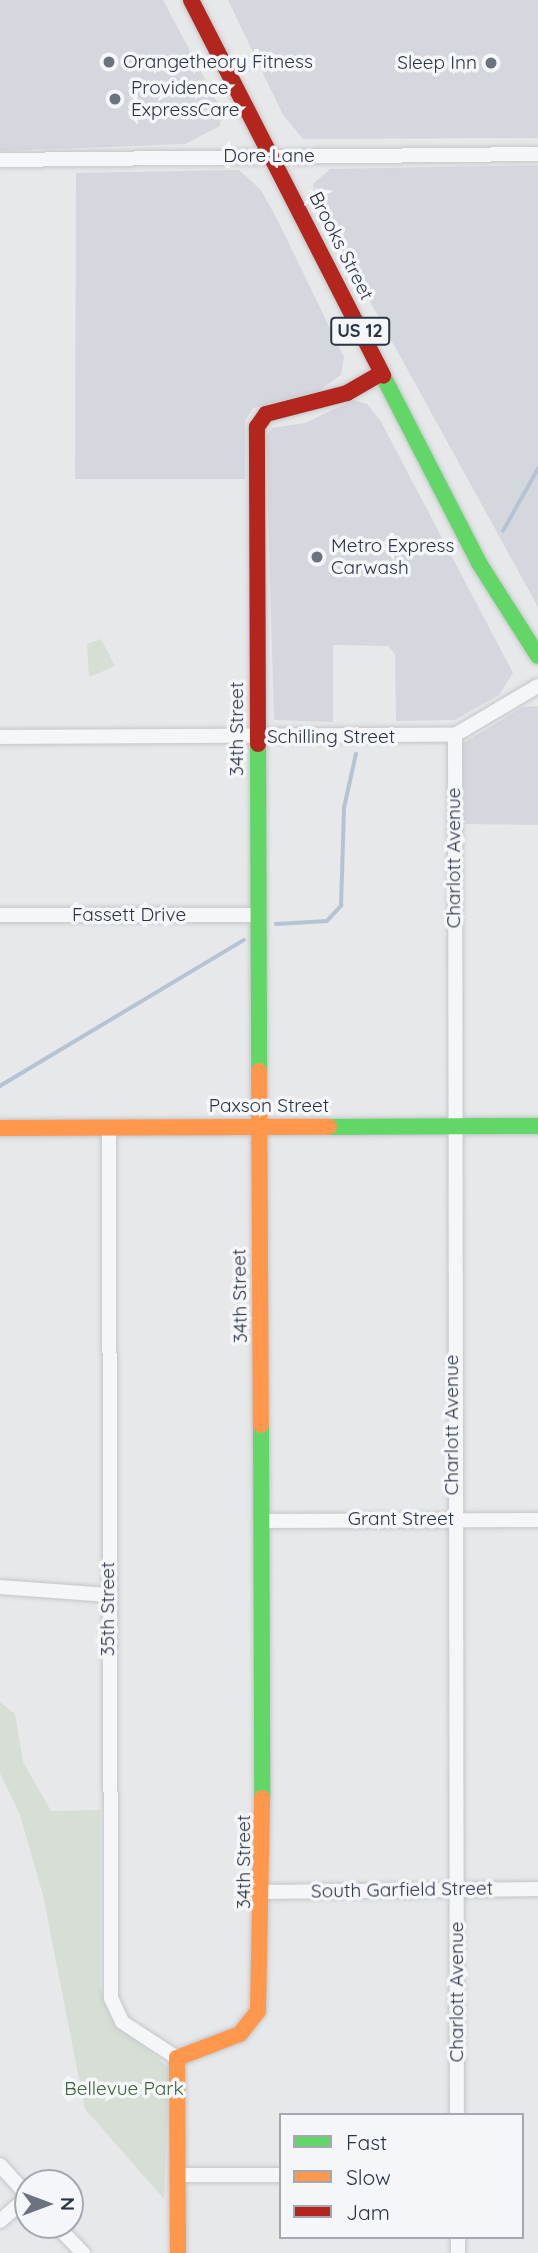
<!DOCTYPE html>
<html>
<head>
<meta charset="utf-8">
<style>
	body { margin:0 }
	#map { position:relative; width:538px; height:2253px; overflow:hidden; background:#e6e8ea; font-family:Quicksand,sans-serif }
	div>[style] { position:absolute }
	.built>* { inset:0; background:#d4d7dd }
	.green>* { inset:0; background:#d6ded6 }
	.stream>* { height:3.5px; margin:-1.75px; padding:0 1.75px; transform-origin:1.75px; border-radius:1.75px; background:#b4c4d5 }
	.roads { filter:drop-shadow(0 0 2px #c4c6c8) drop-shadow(0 0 2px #c4c6c8) }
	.street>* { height:14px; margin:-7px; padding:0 7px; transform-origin:7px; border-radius:7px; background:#f5f6f7 }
	.fast>* { height:16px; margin:-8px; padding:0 8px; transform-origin:8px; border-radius:8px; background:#63d668 }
	.slow>* { height:16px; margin:-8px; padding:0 8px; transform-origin:8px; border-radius:8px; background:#ff974d }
	.jam>* { height:16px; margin:-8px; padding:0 8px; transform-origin:8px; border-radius:8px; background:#b3261e }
	.dots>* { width:19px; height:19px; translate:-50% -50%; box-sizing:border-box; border:4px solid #f4f6f9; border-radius:50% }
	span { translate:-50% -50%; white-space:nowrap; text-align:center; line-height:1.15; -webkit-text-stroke:7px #f4f6f9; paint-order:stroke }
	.shield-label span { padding:2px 5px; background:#f4f6f9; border:2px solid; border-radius:5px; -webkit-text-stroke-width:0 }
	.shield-label { font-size:18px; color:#2b3445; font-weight:700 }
	.poi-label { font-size:19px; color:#2b3445 }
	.left { translate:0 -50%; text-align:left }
	.right { translate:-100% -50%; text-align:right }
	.street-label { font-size:19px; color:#2b3445 }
	.park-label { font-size:19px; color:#3f6138 }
	.legend { position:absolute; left:279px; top:2113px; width:245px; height:126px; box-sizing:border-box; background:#f4f6f9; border:2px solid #a4a8b1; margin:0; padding:9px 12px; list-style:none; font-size:21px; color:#2b3445 }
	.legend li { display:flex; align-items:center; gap:14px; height:35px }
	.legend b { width:35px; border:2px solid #a4a8b1 }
	.north { position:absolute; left:14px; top:2169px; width:70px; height:70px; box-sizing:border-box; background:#f4f6f9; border:2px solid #a4a8b1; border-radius:50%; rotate:90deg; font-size:19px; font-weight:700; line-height:28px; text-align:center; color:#2b3445 }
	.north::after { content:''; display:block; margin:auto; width:24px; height:32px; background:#6c737f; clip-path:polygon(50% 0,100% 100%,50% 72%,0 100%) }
</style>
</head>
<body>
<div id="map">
	<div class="built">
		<div style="clip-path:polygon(0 0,163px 0,222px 111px,220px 126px,185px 144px,0 151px)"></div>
		<div style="clip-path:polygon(228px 0,538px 0,538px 138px,303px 139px,283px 115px)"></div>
		<div style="clip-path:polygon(538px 165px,538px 607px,316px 203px,313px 184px,330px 169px)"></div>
		<div style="clip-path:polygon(239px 170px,261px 190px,278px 221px,344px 357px,341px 375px,318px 391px,253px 408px,245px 421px,245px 479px,75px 479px,76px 173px)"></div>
		<div style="clip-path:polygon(353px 400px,367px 404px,380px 420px,513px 673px,499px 695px,455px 720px,396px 721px,395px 654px,388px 646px,333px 645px,333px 722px,274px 720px,266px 436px,272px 428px,305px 423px)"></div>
		<div style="clip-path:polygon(538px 706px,538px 825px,464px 824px,462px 744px,523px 707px)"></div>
	</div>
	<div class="green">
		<div style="clip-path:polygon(101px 639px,115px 666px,89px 677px,87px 644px)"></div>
		<div style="clip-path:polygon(0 1702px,15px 1714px,23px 1762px,51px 1811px,100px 1810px,100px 1987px,110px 2017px,169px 2068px,164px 2199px,85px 2109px,43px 1895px,20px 1815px,0 1773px)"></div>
	</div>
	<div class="stream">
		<div style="left:503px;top:531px;width:71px;rotate:-60.6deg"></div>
		<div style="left:276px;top:924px;width:51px;rotate:-3.4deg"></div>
		<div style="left:327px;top:921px;width:21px;rotate:-47deg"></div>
		<div style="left:341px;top:906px;width:98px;rotate:-88.2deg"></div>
		<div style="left:344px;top:808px;width:55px;rotate:-77.5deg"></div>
		<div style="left:0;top:1086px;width:284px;rotate:-30.9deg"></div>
	</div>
	<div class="roads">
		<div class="street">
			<div style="left:0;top:160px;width:538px;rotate:-0.64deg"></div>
			<div style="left:455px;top:735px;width:1380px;rotate:89.92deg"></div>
			<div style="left:0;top:737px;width:455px;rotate:-0.3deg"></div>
			<div style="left:455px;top:735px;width:96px;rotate:-30.6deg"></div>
			<div style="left:0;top:915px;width:259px"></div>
			<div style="left:109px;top:1127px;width:871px;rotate:89.87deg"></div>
			<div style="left:111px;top:1998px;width:26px;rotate:65deg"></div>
			<div style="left:122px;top:2022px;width:66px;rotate:33.2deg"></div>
			<div style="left:264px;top:1521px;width:274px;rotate:-0.2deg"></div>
			<div style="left:0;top:1587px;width:108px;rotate:4.2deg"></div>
			<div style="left:265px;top:1892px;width:273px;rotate:-0.6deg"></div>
			<div style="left:0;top:2165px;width:42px;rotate:47.9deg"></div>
			<div style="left:178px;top:2175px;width:103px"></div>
			<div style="left:0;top:2221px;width:37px;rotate:-41deg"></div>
			<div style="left:56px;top:2225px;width:39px;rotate:46deg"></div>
			<div style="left:458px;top:2237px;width:16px;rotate:90deg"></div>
		</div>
		<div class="fast">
			<div style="left:383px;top:376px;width:210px;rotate:62.8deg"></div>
			<div style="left:479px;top:563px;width:110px;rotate:57.6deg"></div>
			<div style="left:258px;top:744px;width:327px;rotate:89.8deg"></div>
			<div style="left:329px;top:1127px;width:209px;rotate:-0.3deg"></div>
			<div style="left:261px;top:1425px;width:373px;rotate:89.8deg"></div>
		</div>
		<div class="slow">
			<div style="left:259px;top:1071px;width:354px;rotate:89.7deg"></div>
			<div style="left:0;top:1128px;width:329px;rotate:-0.2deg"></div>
			<div style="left:178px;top:2253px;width:195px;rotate:-90.3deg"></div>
			<div style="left:177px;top:2058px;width:67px;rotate:-20.9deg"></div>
			<div style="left:240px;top:2034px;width:29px;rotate:-52deg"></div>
			<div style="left:258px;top:2011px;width:213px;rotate:-88.9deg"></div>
		</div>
		<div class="jam">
			<div style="left:191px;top:0;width:422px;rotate:62.9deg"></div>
			<div style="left:258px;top:744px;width:317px;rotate:-90.2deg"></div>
			<div style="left:257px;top:427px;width:16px;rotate:-55deg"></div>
			<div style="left:266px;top:414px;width:84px;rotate:-14.5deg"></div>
			<div style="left:347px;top:393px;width:39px;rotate:-30deg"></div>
		</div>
	</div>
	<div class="dots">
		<div style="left:109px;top:62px;background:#6c737f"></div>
		<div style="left:491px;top:63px;background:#6c737f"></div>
		<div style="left:115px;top:99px;background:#6c737f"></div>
		<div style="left:317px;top:557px;background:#6c737f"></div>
	</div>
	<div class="shield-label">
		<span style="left:360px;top:331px">US 12</span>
	</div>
	<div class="poi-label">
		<span class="left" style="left:123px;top:62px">Orangetheory Fitness</span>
		<span class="right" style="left:477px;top:63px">Sleep Inn</span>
		<span class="left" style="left:131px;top:99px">Providence<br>ExpressCare</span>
		<span class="left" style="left:331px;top:557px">Metro Express<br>Carwash</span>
	</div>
	<div class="street-label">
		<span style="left:269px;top:156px">Dore Lane</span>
		<span style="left:341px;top:246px;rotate:63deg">Brooks Street</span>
		<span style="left:237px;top:729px;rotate:-90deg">34th Street</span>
		<span style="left:331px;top:737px">Schilling Street</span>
		<span style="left:454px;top:858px;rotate:-90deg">Charlott Avenue</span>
		<span style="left:129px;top:915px">Fassett Drive</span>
		<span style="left:269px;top:1106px">Paxson Street</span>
		<span style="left:240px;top:1296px;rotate:-91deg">34th Street</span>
		<span style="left:452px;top:1425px;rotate:-90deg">Charlott Avenue</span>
		<span style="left:401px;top:1519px">Grant Street</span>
		<span style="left:108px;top:1609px;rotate:-90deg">35th Street</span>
		<span style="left:244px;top:1862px;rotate:-90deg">34th Street</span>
		<span style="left:402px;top:1890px;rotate:-1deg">South Garfield Street</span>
		<span style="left:457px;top:1992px;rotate:-90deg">Charlott Avenue</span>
	</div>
	<div class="park-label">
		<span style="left:124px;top:2089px">Bellevue Park</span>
	</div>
	<ul class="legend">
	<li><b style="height:9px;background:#63d668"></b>Fast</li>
	<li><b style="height:9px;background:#ff974d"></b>Slow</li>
	<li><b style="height:9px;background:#b3261e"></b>Jam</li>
	</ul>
	<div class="north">N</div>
</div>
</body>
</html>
